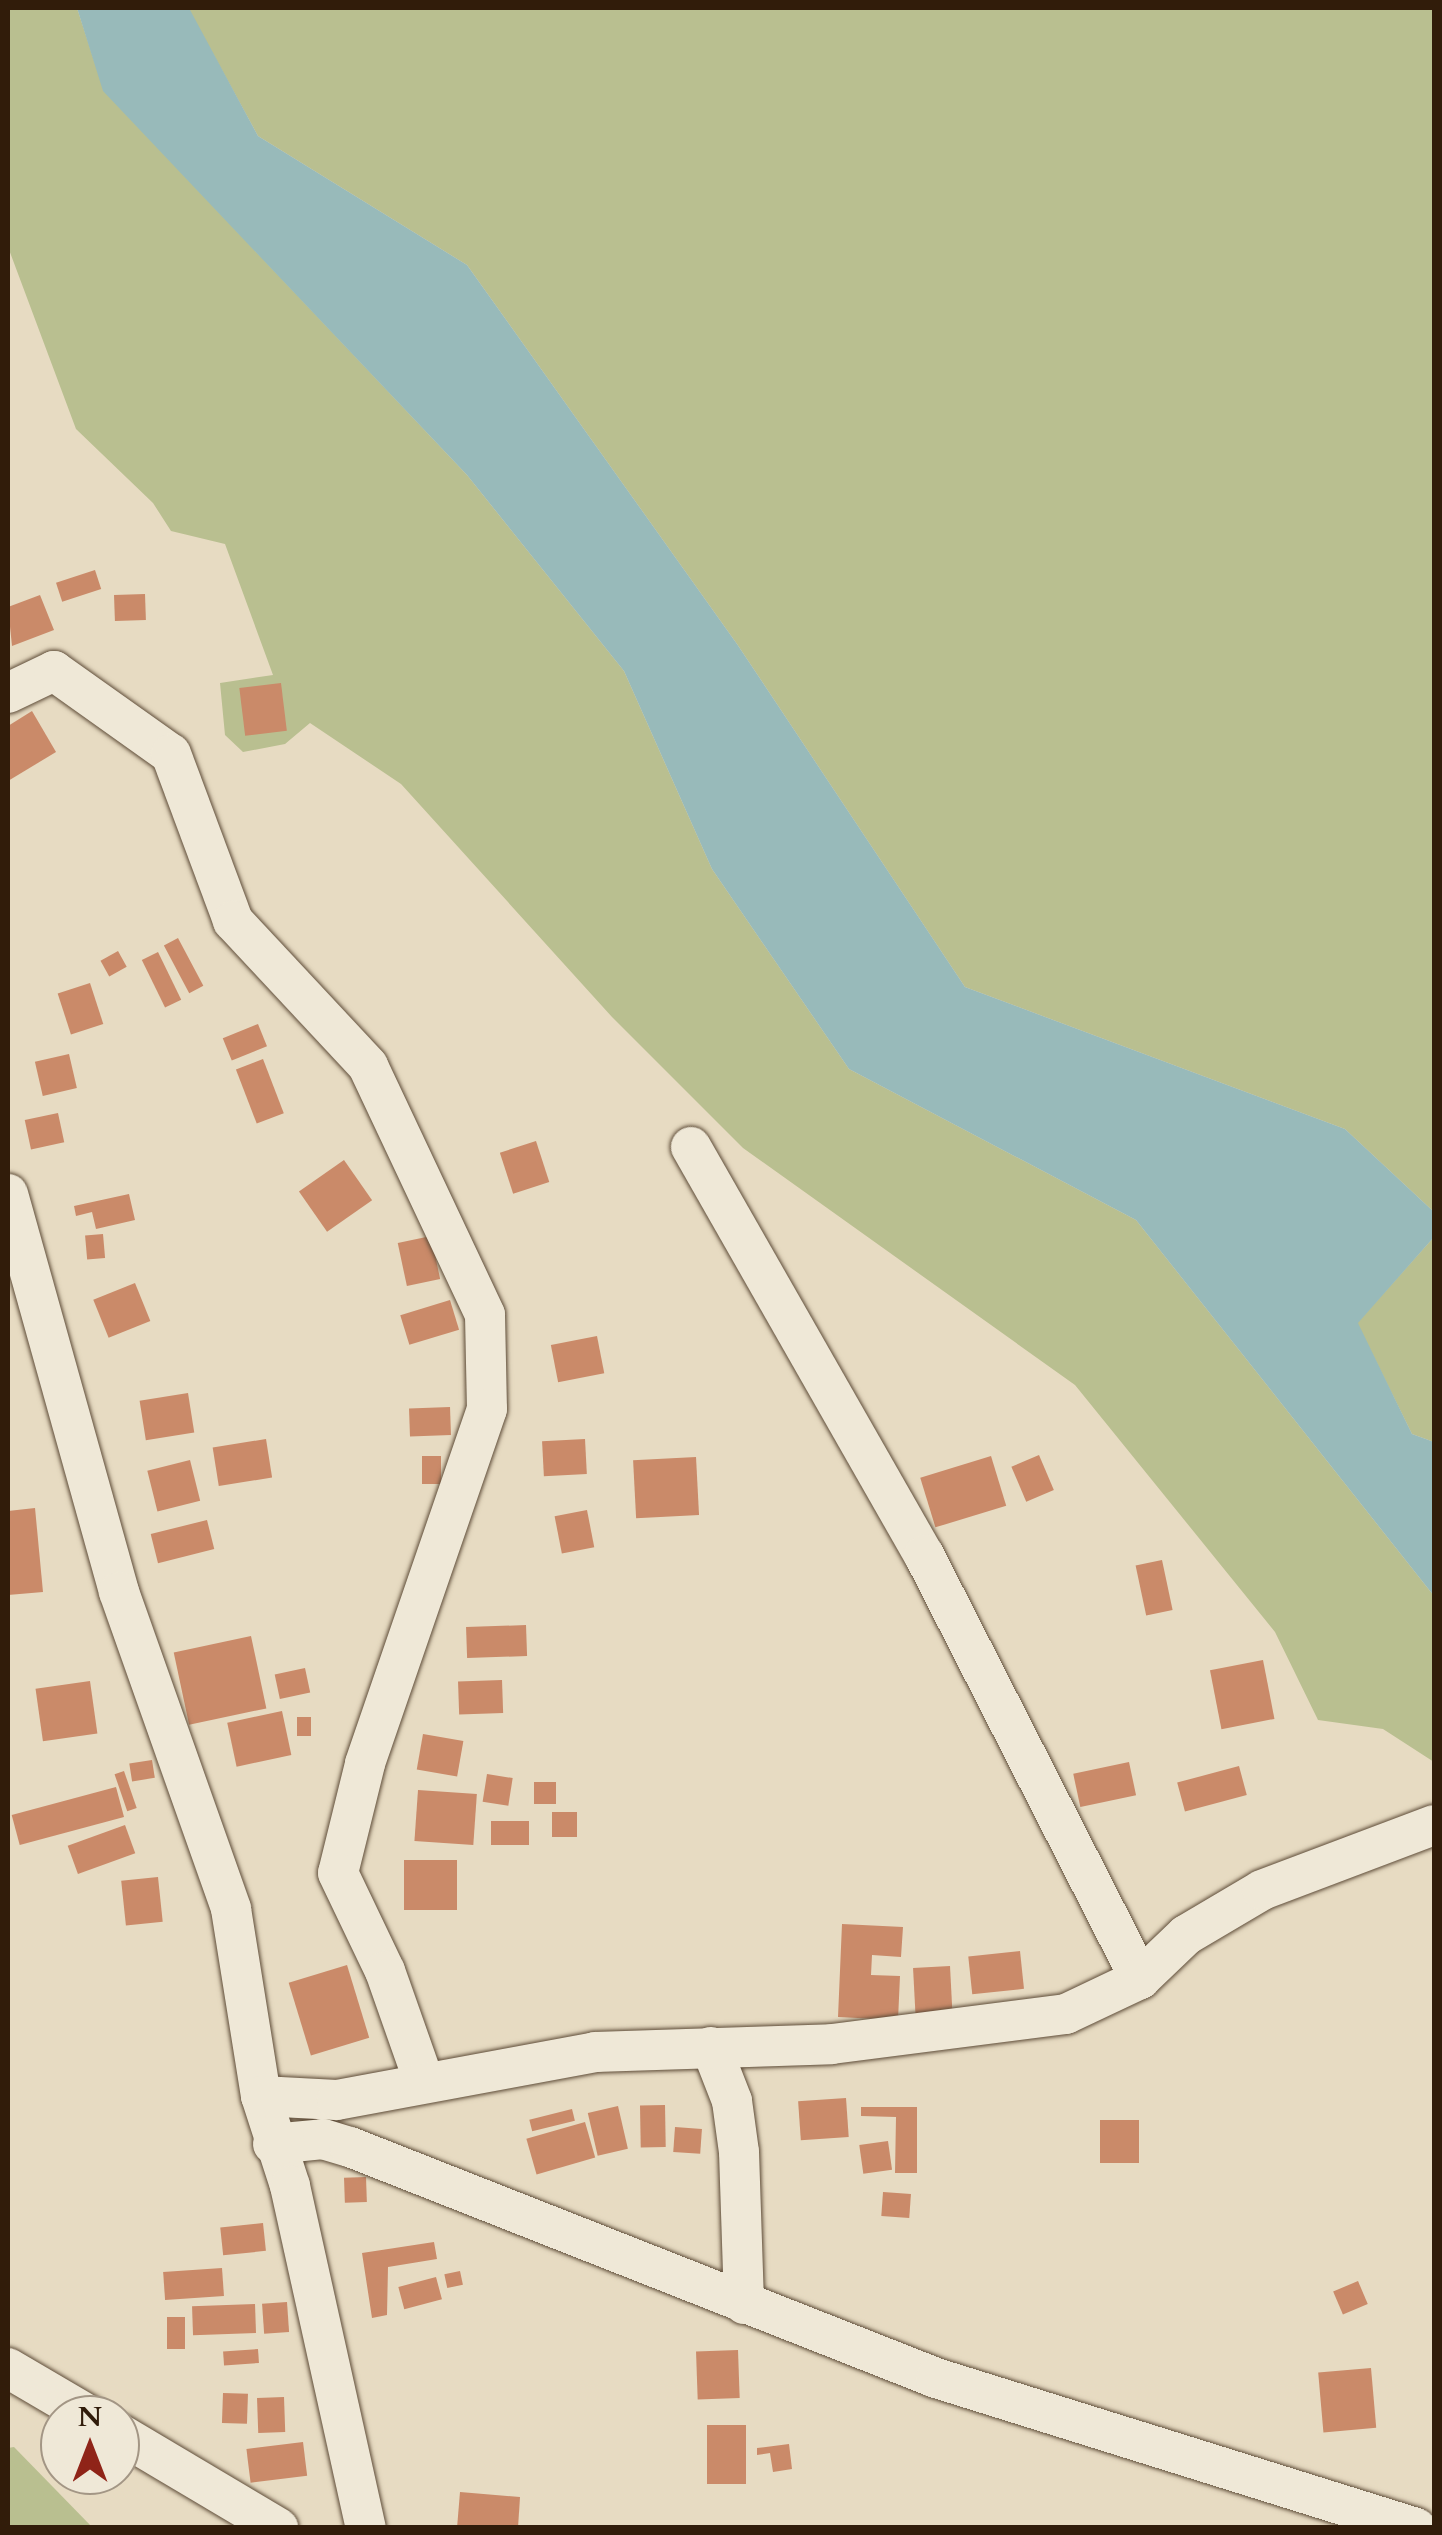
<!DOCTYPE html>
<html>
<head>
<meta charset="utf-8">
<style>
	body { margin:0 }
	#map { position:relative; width:1442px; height:2535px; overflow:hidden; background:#e7dbc2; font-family:Cardo,serif }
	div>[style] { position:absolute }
	.green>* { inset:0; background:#b9bf90 }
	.water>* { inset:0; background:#98baba }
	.building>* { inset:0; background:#ca8a69; transform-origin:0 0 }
	.roads { filter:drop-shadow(0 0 2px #5e4c38) drop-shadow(0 0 2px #5e4c38) }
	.minor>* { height:40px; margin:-20px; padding:0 20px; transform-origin:20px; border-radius:20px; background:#efe8d7 }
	span { translate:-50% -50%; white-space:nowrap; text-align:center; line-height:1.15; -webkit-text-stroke:10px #efe8d7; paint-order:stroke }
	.frame { position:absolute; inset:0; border:10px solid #311c0a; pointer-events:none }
	.north { position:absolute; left:40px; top:2395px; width:100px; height:100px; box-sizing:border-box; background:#efe8d7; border:2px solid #a39685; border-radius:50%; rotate:0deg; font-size:28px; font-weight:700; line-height:40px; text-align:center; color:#311c0a }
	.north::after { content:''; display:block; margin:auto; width:35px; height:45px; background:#8f2418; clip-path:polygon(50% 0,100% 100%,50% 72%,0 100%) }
</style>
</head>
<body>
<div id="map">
	<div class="green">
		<div style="clip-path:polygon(8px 8px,77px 8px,104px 91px,467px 475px,624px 671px,712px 869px,849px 1069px,1136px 1220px,1434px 1596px,1434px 1762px,1383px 1729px,1318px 1720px,1275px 1632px,1075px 1385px,743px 1148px,612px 1017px,401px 784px,310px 723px,285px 744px,243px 752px,225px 735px,220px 683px,273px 675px,225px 544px,171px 531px,153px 503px,76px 429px,8px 247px)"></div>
		<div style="clip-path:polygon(1434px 8px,1434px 1212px,1345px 1129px,965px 987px,737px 644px,467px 265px,258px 136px,189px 10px)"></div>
		<div style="clip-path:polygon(1434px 1237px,1434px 1442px,1412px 1434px,1357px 1323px)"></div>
		<div style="clip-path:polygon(14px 2447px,92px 2527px,8px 2527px,8px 2448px)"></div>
	</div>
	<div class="water">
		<div style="clip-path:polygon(77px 8px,189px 8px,258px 136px,467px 265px,737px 644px,965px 987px,1345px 1129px,1434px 1212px,1434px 1237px,1358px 1323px,1412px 1434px,1434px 1442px,1434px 1596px,1136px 1220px,849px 1069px,712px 869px,624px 671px,467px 475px,103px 91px)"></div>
	</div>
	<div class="building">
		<div style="left:95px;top:570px;width:20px;height:41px;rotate:72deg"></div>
		<div style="left:145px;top:594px;width:26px;height:31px;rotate:88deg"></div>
		<div style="clip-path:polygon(40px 595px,54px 630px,12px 646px,8px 607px)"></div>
		<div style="left:281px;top:683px;width:48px;height:42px;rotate:83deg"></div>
		<div style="clip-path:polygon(32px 711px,56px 752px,8px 781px,8px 726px)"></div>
		<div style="left:178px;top:938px;width:54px;height:16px;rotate:62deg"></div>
		<div style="left:118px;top:951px;width:18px;height:20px;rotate:61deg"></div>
		<div style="left:158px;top:952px;width:53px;height:18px;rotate:64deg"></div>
		<div style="left:90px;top:983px;width:43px;height:34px;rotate:72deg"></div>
		<div style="left:258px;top:1024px;width:24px;height:38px;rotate:68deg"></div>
		<div style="left:69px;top:1054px;width:35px;height:35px;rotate:77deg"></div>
		<div style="left:263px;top:1059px;width:58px;height:29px;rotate:69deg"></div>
		<div style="left:58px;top:1113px;width:30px;height:34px;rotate:78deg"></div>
		<div style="left:536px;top:1141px;width:43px;height:38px;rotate:72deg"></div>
		<div style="left:344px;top:1160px;width:49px;height:55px;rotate:55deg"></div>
		<div style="clip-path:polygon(129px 1194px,135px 1220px,96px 1229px,92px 1212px,76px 1216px,74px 1206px)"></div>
		<div style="left:103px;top:1234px;width:24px;height:18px;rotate:85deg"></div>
		<div style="left:431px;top:1236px;width:44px;height:34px;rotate:78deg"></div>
		<div style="left:135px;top:1283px;width:41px;height:45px;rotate:68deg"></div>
		<div style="left:450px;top:1300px;width:31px;height:52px;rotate:73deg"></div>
		<div style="left:597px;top:1336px;width:38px;height:47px;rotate:79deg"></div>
		<div style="left:188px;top:1393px;width:40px;height:49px;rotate:81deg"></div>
		<div style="left:450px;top:1407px;width:28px;height:41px;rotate:88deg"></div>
		<div style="left:266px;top:1439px;width:39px;height:54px;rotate:81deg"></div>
		<div style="left:585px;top:1439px;width:35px;height:43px;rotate:87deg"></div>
		<div style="left:1039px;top:1455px;width:38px;height:30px;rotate:67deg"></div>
		<div style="left:422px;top:1456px;width:19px;height:28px"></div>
		<div style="left:991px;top:1456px;width:52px;height:74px;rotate:73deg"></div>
		<div style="left:696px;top:1457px;width:58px;height:63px;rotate:87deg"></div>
		<div style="left:190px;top:1460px;width:42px;height:44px;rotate:76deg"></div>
		<div style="clip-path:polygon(35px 1508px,43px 1592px,8px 1595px,8px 1511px)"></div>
		<div style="left:587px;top:1510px;width:38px;height:33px;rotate:79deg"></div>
		<div style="left:207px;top:1520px;width:30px;height:58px;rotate:76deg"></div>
		<div style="left:1162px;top:1560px;width:51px;height:27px;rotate:78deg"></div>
		<div style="left:526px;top:1625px;width:31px;height:60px;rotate:88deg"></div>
		<div style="left:251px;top:1636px;width:74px;height:79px;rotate:78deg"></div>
		<div style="left:1263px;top:1660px;width:60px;height:54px;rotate:79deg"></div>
		<div style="left:305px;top:1668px;width:25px;height:31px;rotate:78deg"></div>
		<div style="left:502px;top:1680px;width:33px;height:44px;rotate:88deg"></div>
		<div style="left:90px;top:1681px;width:53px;height:55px;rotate:82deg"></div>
		<div style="left:282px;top:1711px;width:45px;height:56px;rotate:78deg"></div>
		<div style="left:297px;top:1717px;width:14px;height:19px"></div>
		<div style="left:423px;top:1734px;width:41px;height:36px;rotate:10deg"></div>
		<div style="left:152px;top:1760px;width:18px;height:23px;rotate:81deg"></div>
		<div style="left:1129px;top:1762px;width:34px;height:57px;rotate:78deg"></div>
		<div style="left:1239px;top:1766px;width:30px;height:64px;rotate:75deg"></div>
		<div style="left:124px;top:1771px;width:39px;height:10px;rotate:71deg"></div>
		<div style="left:487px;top:1774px;width:26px;height:28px;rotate:9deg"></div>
		<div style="left:534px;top:1782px;width:22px;height:22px"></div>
		<div style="left:116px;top:1787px;width:31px;height:108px;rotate:75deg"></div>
		<div style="left:418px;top:1790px;width:59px;height:51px;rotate:4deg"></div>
		<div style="left:552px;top:1812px;width:25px;height:25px"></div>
		<div style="left:491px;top:1821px;width:38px;height:24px"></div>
		<div style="left:125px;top:1825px;width:30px;height:61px;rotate:70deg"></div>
		<div style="left:404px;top:1860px;width:53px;height:50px"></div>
		<div style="left:158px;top:1877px;width:45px;height:37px;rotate:84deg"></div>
		<div style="clip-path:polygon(842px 1924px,903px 1927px,901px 1957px,872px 1955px,871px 1975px,900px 1976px,898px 2020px,838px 2017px)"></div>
		<div style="left:1020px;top:1951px;width:38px;height:52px;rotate:84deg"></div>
		<div style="left:347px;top:1965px;width:76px;height:61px;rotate:73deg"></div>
		<div style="left:950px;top:1966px;width:51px;height:37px;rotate:87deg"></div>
		<div style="left:846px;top:2098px;width:39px;height:48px;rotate:86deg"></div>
		<div style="left:665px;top:2105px;width:42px;height:25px;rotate:89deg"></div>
		<div style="left:618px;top:2106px;width:44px;height:31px;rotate:77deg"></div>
		<div style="clip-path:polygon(861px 2107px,917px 2107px,917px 2173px,895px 2173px,896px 2117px,861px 2116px)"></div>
		<div style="left:572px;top:2109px;width:12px;height:44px;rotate:76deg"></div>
		<div style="left:1100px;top:2120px;width:39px;height:43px"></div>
		<div style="left:585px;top:2122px;width:37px;height:61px;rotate:74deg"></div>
		<div style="left:675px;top:2127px;width:27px;height:25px;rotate:4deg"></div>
		<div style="left:888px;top:2141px;width:29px;height:29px;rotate:82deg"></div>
		<div style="left:366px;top:2177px;width:25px;height:22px;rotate:88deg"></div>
		<div style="left:883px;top:2192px;width:28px;height:24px;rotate:4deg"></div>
		<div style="left:263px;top:2223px;width:28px;height:43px;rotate:84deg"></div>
		<div style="clip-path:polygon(434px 2242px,437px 2259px,388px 2267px,387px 2315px,372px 2318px,362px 2253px)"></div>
		<div style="left:222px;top:2268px;width:28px;height:59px;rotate:86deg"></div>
		<div style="left:460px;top:2271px;width:14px;height:16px;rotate:78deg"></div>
		<div style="left:436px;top:2277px;width:23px;height:39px;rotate:75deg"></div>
		<div style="left:1358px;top:2281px;width:25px;height:27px;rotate:67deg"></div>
		<div style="left:287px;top:2302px;width:30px;height:25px;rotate:86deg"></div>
		<div style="left:255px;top:2304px;width:29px;height:63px;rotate:88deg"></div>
		<div style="left:167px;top:2317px;width:18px;height:32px"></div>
		<div style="left:258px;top:2349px;width:14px;height:35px;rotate:86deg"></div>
		<div style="left:738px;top:2350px;width:48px;height:42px;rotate:88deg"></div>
		<div style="left:1371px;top:2368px;width:60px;height:53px;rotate:85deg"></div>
		<div style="left:223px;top:2393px;width:25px;height:30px;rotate:2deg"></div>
		<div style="left:284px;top:2397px;width:35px;height:27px;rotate:88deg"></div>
		<div style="left:707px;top:2425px;width:39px;height:59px"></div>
		<div style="left:303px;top:2442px;width:34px;height:57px;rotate:83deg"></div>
		<div style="clip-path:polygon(789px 2444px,792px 2469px,773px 2472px,770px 2453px,757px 2455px,757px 2448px)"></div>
		<div style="clip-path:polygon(460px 2492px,520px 2497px,518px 2528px,457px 2528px)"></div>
	</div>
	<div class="roads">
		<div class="minor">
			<div style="left:8px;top:693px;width:51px;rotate:-25.6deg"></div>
			<div style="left:54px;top:671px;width:143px;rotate:35.4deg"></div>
			<div style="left:171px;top:754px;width:178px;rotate:69.6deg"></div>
			<div style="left:233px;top:921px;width:198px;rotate:47deg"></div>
			<div style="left:368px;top:1066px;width:275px;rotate:64.8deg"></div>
			<div style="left:485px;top:1315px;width:94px;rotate:88.8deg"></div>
			<div style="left:487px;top:1409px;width:375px;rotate:109deg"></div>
			<div style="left:365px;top:1764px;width:112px;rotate:103.9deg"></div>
			<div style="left:338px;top:1873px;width:109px;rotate:64.4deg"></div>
			<div style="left:385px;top:1971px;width:118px;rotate:70.6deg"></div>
			<div style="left:691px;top:1147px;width:470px;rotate:60.3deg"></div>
			<div style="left:924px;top:1555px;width:476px;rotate:63deg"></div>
			<div style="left:8px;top:1194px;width:413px;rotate:74.4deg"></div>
			<div style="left:119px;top:1592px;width:336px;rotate:70.5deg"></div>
			<div style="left:231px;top:1909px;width:189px;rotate:80.9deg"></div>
			<div style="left:261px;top:2096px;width:95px;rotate:72.1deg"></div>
			<div style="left:290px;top:2186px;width:350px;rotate:77.5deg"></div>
			<div style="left:711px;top:2047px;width:58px;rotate:68.7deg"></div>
			<div style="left:732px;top:2101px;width:51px;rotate:82.2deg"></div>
			<div style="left:739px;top:2152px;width:152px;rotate:88.1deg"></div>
			<div style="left:261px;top:2096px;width:76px;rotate:3deg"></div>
			<div style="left:337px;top:2100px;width:262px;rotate:-10.5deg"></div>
			<div style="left:595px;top:2052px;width:237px;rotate:-1.9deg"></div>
			<div style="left:832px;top:2044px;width:236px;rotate:-7.3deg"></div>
			<div style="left:1066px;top:2014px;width:82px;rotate:-25.3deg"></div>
			<div style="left:1140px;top:1979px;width:64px;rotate:-43.7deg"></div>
			<div style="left:1186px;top:1935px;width:88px;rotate:-30.6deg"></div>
			<div style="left:1262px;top:1890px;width:184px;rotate:-20.7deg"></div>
			<div style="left:273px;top:2144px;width:50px;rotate:-5.7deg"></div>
			<div style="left:323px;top:2139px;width:28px;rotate:17deg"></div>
			<div style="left:350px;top:2147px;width:630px;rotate:21.51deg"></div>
			<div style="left:936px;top:2378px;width:503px;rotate:17.35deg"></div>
			<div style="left:8px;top:2368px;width:93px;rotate:30.4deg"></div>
			<div style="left:120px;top:2434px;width:184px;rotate:30.7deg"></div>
		</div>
	</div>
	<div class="frame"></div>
	<div class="north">N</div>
</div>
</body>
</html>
